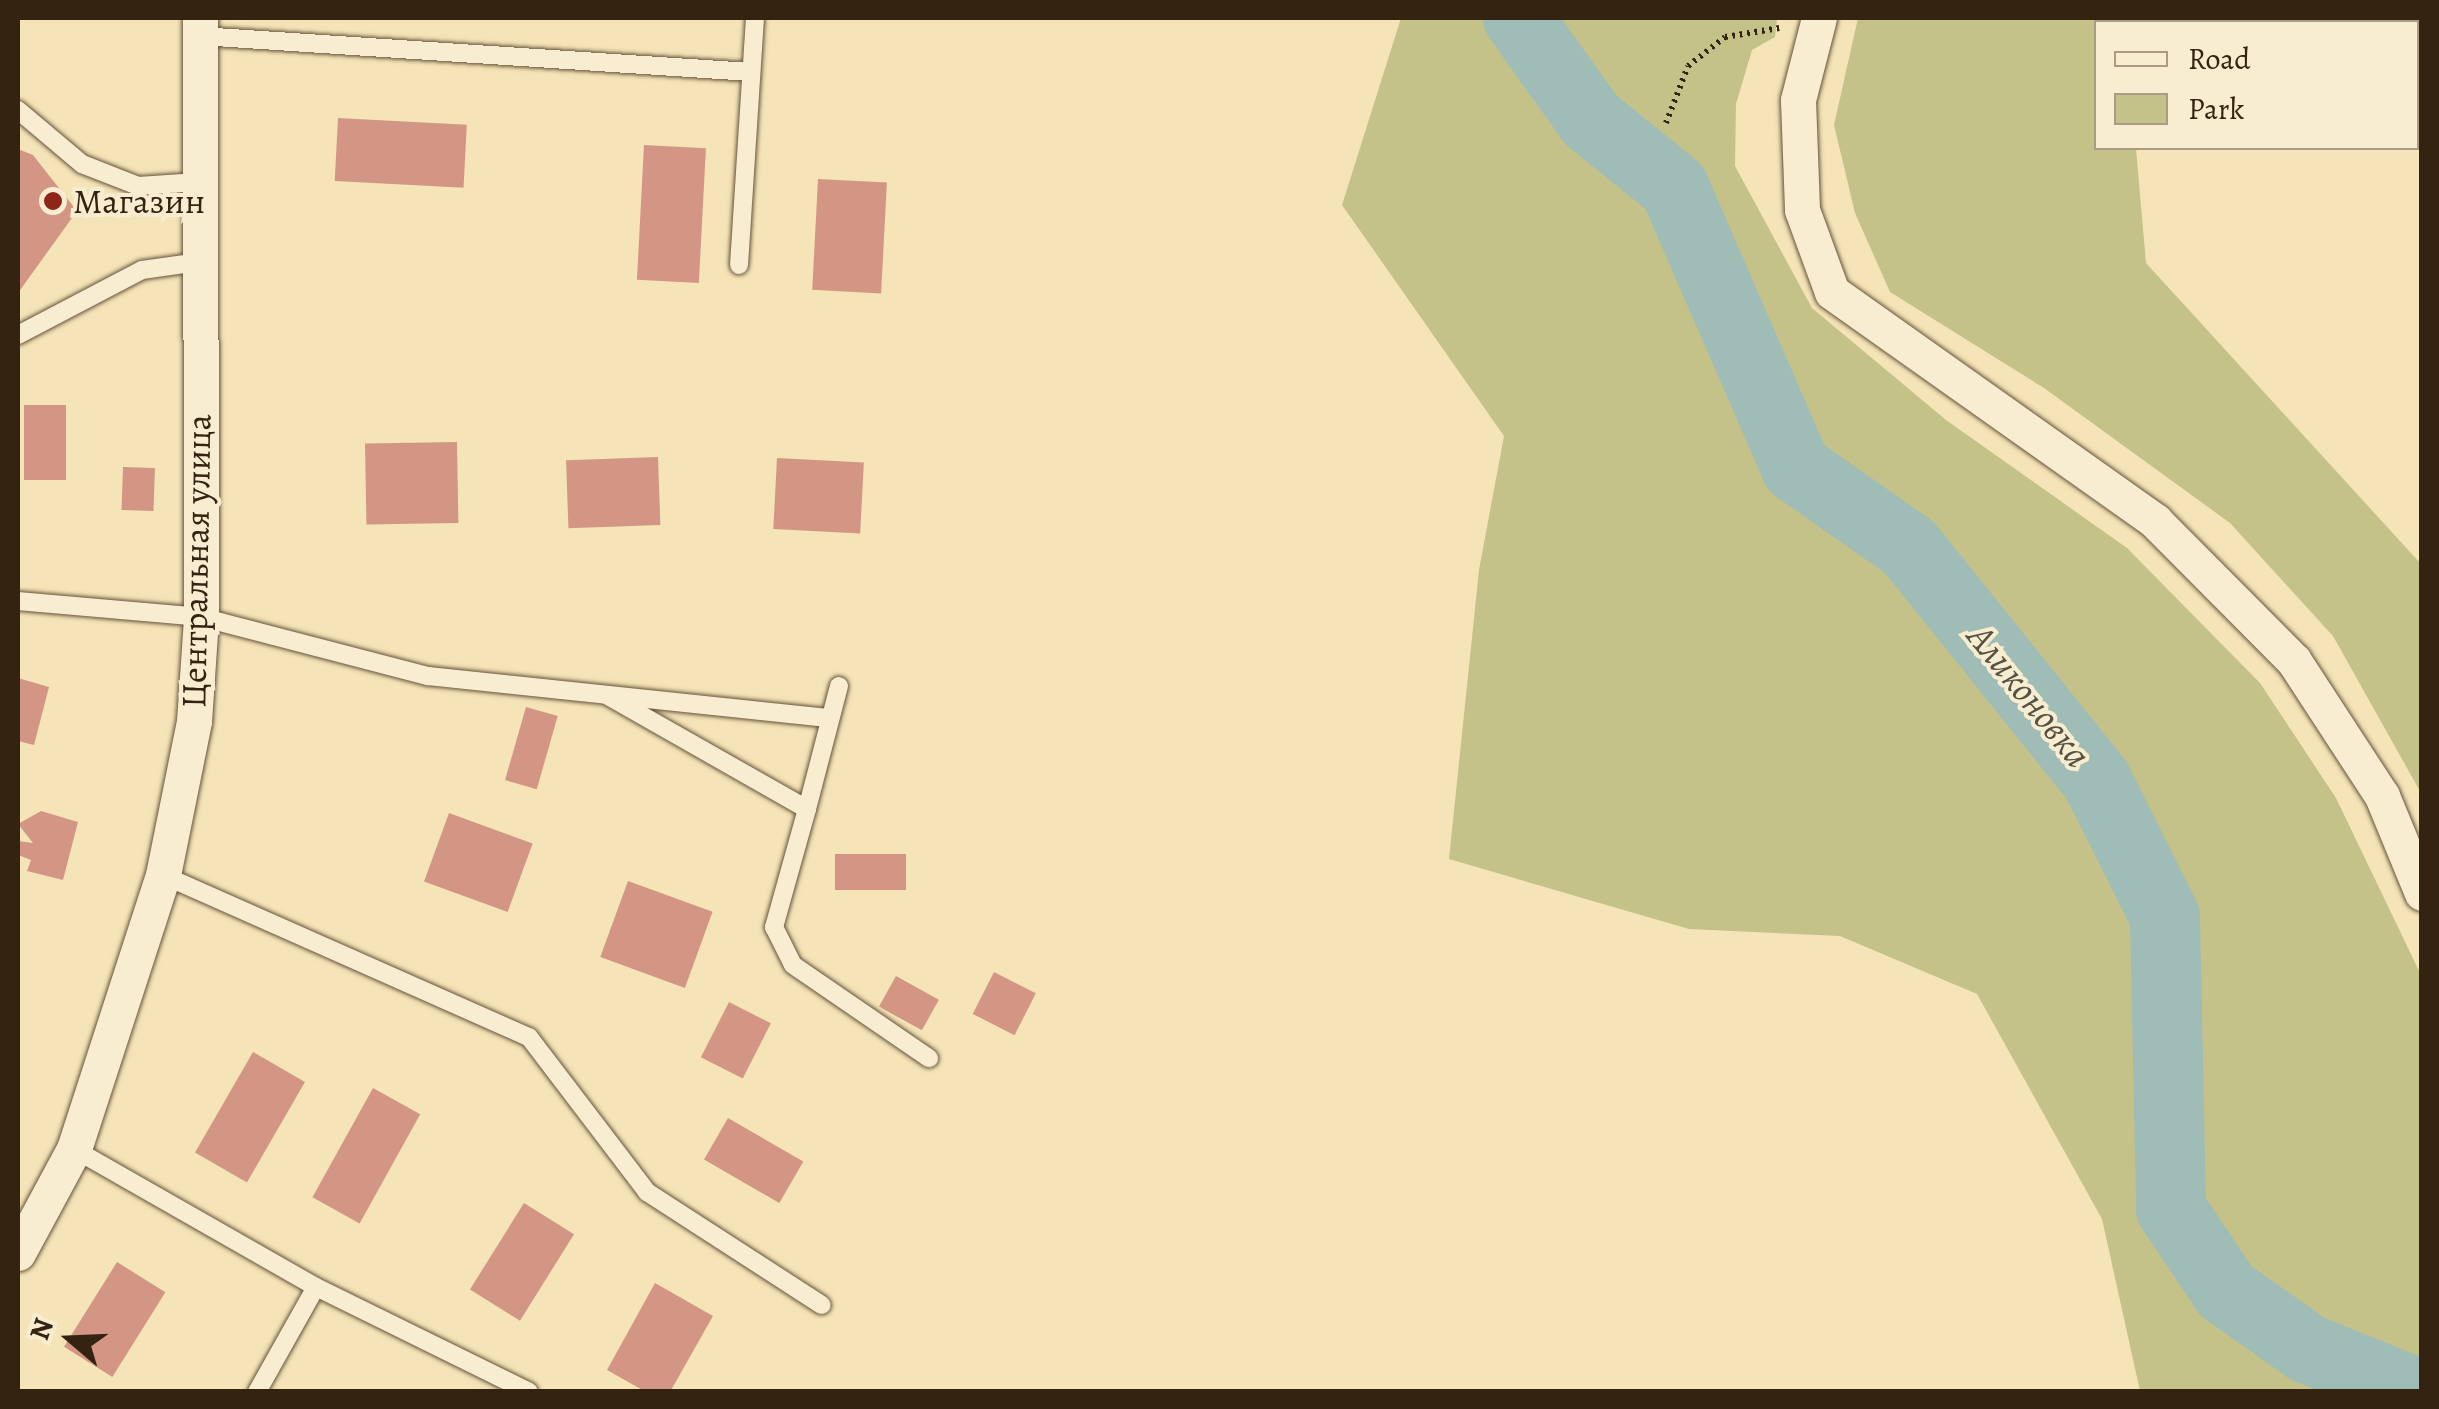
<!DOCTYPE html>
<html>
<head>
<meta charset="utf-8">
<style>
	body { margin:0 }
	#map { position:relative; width:2439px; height:1409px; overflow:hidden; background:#f5e4b7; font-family:Alegreya,serif }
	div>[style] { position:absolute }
	.green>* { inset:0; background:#c4c289 }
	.river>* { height:70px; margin:-35px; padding:0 35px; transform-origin:35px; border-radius:35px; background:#9fbdb6 }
	.building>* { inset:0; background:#d49684; transform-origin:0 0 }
	.path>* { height:6px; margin-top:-3px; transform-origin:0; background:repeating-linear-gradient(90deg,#352312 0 2.5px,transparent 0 7.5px) }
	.roads { filter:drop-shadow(0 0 2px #65533b) drop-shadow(0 0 2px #65533b) }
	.lane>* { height:18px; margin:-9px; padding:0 9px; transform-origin:9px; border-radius:9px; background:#f8edd0 }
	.street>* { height:35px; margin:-17.5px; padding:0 17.5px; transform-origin:17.5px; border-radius:17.5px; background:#f8edd0 }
	.dots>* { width:28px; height:28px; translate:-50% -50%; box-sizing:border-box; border:5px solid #f8edd0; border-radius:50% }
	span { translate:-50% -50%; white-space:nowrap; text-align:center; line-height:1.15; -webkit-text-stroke:8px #f8edd0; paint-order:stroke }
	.poi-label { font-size:35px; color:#352312 }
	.left { translate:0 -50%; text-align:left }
	.street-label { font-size:35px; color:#352312 }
	.water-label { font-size:38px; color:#555143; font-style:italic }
	.frame { position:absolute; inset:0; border:20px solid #352312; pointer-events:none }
	.legend { position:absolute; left:2094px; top:20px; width:325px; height:130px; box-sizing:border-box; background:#f8edd0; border:2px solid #aa9c84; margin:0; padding:12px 18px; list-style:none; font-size:30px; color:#352312 }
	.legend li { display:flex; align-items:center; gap:20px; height:50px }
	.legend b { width:50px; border:2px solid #aa9c84 }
	.north { position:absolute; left:20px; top:1289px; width:100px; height:100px; -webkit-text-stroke:8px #f8edd0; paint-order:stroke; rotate:289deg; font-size:28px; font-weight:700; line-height:40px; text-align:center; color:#352312 }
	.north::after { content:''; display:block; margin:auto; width:35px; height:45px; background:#352312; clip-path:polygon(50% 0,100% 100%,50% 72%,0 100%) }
</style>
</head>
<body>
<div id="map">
	<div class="green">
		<div style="clip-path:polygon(1401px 18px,1777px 18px,1775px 37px,1752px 50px,1736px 104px,1735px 166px,1812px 308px,1946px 420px,2127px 548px,2260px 683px,2336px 798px,2421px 975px,2421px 1391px,2140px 1391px,2102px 1219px,1977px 994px,1840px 936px,1689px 929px,1449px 859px,1479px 570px,1504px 436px,1342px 205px)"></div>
		<div style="clip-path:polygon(1858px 18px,2157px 18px,2096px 22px,2096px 148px,2136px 148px,2146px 263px,2421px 564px,2421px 793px,2333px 636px,2230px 523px,2044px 388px,1890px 292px,1855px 213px,1834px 125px)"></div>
	</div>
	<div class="river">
		<div style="left:1518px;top:18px;width:125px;rotate:54.4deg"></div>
		<div style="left:1591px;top:120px;width:107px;rotate:38.9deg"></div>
		<div style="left:1674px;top:187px;width:306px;rotate:66.5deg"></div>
		<div style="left:1796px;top:468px;width:138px;rotate:35deg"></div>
		<div style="left:1909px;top:547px;width:300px;rotate:51.2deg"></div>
		<div style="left:2097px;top:781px;width:152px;rotate:63.4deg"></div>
		<div style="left:2165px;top:917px;width:292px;rotate:88.8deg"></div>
		<div style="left:2171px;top:1209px;width:99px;rotate:56.1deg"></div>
		<div style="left:2226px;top:1291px;width:100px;rotate:35.3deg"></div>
		<div style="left:2308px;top:1349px;width:115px;rotate:21.9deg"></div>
	</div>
	<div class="building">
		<div style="left:338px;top:118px;width:129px;height:63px;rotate:3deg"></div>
		<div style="left:644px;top:145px;width:62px;height:135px;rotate:3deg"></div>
		<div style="clip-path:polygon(18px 149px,33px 155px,77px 211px,18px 293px)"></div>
		<div style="left:818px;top:179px;width:69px;height:111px;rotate:3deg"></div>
		<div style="left:24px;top:405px;width:42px;height:75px"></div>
		<div style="left:457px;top:442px;width:81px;height:92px;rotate:89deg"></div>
		<div style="left:658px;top:457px;width:68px;height:92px;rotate:88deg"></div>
		<div style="left:777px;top:458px;width:87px;height:71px;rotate:3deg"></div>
		<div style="left:123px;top:467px;width:32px;height:43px;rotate:2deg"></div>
		<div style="clip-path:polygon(18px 678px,49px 687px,34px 745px,18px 741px)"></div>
		<div style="left:526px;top:707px;width:33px;height:76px;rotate:16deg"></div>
		<div style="clip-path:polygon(41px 811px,78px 822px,63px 880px,27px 871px,31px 860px,18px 855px,18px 841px,33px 843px,18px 824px)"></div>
		<div style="left:449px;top:813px;width:89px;height:73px;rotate:20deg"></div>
		<div style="left:906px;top:854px;width:36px;height:71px;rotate:90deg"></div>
		<div style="left:628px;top:881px;width:90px;height:81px;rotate:20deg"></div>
		<div style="left:994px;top:972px;width:47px;height:47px;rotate:27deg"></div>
		<div style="left:896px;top:976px;width:49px;height:35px;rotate:29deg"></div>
		<div style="left:729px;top:1002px;width:47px;height:62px;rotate:27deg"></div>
		<div style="left:253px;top:1052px;width:60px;height:116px;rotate:30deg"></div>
		<div style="left:373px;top:1088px;width:54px;height:125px;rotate:29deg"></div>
		<div style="left:728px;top:1118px;width:87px;height:48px;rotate:30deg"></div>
		<div style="left:524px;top:1203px;width:59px;height:102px;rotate:32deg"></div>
		<div style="left:117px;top:1262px;width:57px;height:100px;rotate:32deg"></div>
		<div style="clip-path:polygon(655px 1283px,713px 1316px,670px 1392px,646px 1392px,607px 1370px)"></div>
	</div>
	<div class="path">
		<div style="left:1666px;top:123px;width:61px;rotate:-68.9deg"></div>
		<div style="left:1688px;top:66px;width:47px;rotate:-38.1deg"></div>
		<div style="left:1725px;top:37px;width:55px;rotate:-9.5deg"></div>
	</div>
	<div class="roads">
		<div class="lane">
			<div style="left:200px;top:36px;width:551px;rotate:3.74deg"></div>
			<div style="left:18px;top:110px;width:84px;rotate:40.2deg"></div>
			<div style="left:82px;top:164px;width:60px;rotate:21.4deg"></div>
			<div style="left:138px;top:186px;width:60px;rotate:-3.8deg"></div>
			<div style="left:739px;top:265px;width:248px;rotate:-86.3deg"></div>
			<div style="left:18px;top:335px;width:140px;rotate:-27.7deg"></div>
			<div style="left:142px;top:270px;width:58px;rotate:-8deg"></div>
			<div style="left:18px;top:601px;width:184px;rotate:5deg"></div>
			<div style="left:201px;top:617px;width:235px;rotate:14.6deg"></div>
			<div style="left:428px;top:676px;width:402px;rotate:6deg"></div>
			<div style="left:608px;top:696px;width:229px;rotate:29.6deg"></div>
			<div style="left:807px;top:809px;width:123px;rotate:105.6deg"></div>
			<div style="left:774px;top:927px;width:42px;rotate:63.4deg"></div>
			<div style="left:793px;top:965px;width:165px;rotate:34.4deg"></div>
			<div style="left:807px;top:809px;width:127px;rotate:-75.4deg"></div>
			<div style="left:163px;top:875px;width:400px;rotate:23.9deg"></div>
			<div style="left:529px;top:1037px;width:195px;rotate:52.7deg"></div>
			<div style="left:647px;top:1192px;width:208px;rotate:32.9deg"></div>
			<div style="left:74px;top:1149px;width:279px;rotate:29.7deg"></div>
			<div style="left:316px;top:1287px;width:237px;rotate:26.2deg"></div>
			<div style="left:257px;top:1392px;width:120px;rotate:-60.7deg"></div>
		</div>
		<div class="street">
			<div style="left:1819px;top:18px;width:85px;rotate:104.4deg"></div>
			<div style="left:1798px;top:100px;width:110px;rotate:87.9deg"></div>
			<div style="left:1802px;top:210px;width:87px;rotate:69.9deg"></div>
			<div style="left:1832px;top:292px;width:396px;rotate:35.3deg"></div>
			<div style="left:2155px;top:521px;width:197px;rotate:45.2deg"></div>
			<div style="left:2294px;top:661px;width:161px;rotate:56.9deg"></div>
			<div style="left:2382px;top:796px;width:105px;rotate:67.6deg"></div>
			<div style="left:18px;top:1253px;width:118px;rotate:-61.7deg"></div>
			<div style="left:74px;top:1149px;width:288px;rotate:-72deg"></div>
			<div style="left:163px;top:875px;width:157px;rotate:-78.6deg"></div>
			<div style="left:194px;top:721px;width:104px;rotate:-86.1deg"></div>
			<div style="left:201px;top:617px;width:599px;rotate:-90.1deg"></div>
		</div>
	</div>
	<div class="dots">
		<div style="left:53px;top:201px;background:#8f2418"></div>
	</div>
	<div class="poi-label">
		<span class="left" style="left:73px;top:201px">Магазин</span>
	</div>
	<div class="street-label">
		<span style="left:196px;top:561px;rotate:-89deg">Центральная улица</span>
	</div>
	<div class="water-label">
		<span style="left:2029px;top:696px;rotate:51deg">Аликоновка</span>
	</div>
	<div class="frame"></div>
	<ul class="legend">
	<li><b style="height:12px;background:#f8edd0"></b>Road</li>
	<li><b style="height:28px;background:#c4c289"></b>Park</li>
	</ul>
	<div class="north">N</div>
</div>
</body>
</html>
